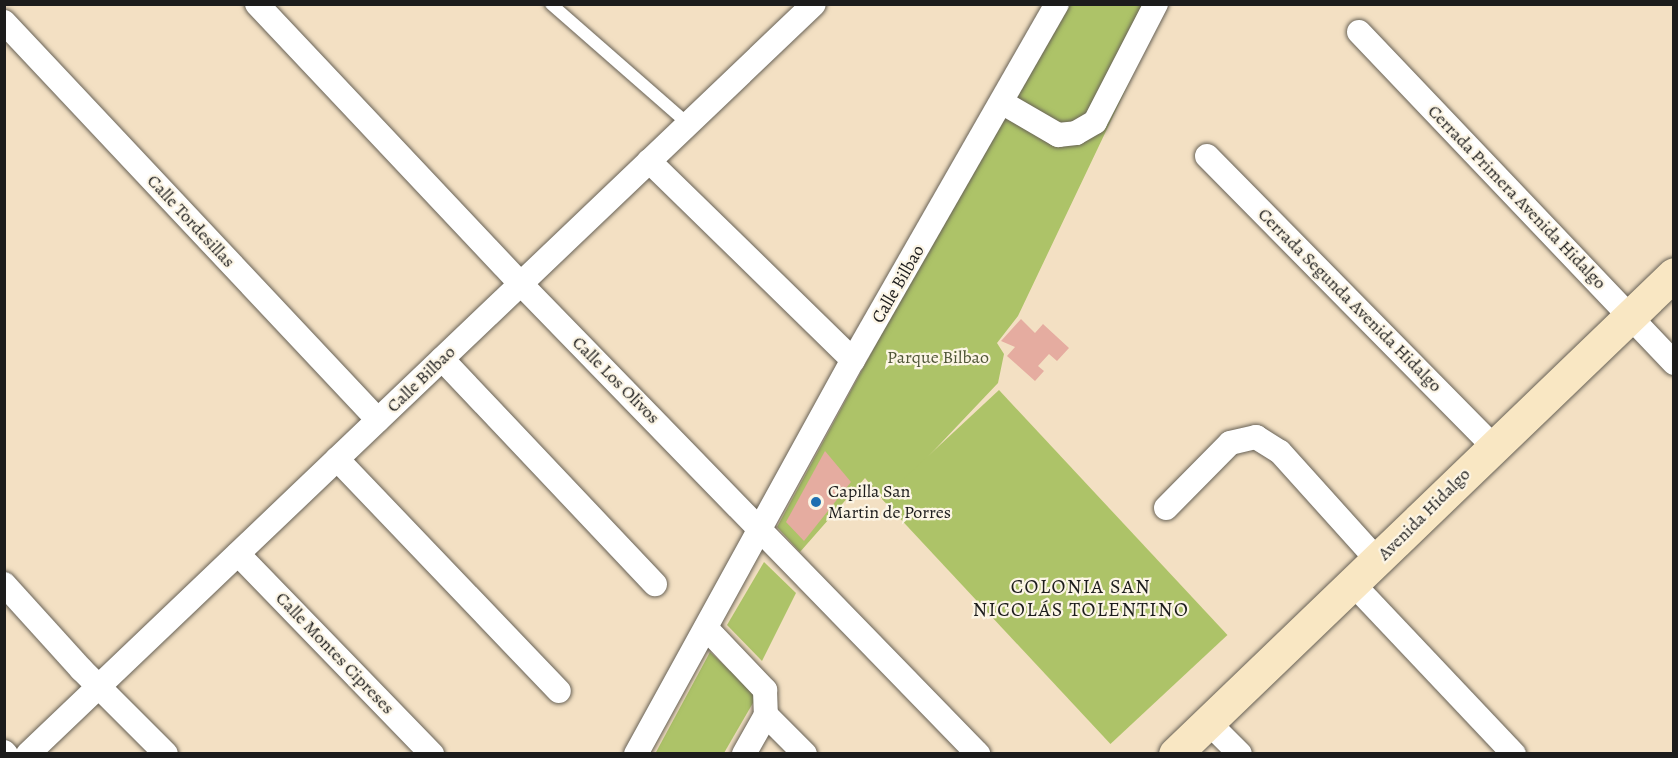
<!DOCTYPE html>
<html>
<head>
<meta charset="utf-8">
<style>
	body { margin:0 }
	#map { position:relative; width:1678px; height:758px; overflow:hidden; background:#f3e0c3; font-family:Alegreya,serif }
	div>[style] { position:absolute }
	.green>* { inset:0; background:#adc368; transform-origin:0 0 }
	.building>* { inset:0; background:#e5aca0 }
	.roads { filter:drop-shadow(0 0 2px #676156) drop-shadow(0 0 2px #676156) }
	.lane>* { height:12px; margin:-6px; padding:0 6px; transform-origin:6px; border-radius:6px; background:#fff }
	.street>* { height:24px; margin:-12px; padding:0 12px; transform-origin:12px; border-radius:12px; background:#fff }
	.secondary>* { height:33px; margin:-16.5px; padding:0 16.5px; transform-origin:16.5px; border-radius:16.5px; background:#f9e7c3 }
	.dots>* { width:16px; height:16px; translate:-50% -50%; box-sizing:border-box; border:3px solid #fcf5e5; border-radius:50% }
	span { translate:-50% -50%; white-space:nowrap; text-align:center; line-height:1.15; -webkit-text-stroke:4.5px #fcf5e5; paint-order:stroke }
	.street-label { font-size:18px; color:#1c1c1c }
	.park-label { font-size:18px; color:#4f5637 }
	.poi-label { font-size:18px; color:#1c1c1c }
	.left { translate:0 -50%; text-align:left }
	.neighbourhood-label { font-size:20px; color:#1c1c1c; letter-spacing:1.5px }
	.frame { position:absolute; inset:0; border:6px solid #1c1c1c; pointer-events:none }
</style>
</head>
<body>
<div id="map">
	<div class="green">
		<div style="clip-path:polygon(1060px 5px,1166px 5px,1018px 316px,997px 343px,1004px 354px,998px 383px,885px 502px,865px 478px,800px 552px,777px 527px)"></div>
		<div style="left:999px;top:390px;width:335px;height:160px;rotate:47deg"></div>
		<div style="clip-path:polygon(764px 562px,796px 593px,762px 661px,727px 625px)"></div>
		<div style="clip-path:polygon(710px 652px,757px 696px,724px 753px,655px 754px)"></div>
	</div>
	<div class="building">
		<div style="clip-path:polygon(1021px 319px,1035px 333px,1043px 324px,1069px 348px,1057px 361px,1049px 354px,1038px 366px,1044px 371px,1035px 381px,1007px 356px,1015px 347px,1001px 341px)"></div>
		<div style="clip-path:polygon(825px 451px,851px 482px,804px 541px,786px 522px)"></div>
	</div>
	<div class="roads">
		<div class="lane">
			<div style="left:551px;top:4px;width:182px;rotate:41.2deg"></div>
		</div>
		<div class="street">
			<div style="left:257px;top:4px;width:385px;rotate:46.7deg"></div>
			<div style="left:521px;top:284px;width:656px;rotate:45.8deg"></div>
			<div style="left:4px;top:22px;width:546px;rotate:46.78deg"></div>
			<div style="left:1359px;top:32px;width:457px;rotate:46.4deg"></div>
			<div style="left:1003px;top:103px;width:64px;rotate:30.2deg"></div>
			<div style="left:1058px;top:135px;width:18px;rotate:-6deg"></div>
			<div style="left:1076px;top:133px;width:22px;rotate:-30deg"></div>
			<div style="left:1095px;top:122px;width:133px;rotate:-62.7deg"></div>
			<div style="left:1207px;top:156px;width:406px;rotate:45.4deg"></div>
			<div style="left:649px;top:161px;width:285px;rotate:44.3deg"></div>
			<div style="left:442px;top:359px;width:310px;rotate:46.6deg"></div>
			<div style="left:337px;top:459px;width:321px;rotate:46.3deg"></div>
			<div style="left:1166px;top:508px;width:91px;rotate:-45.4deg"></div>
			<div style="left:1230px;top:443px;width:27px;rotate:-13deg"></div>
			<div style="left:1256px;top:437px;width:28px;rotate:32deg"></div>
			<div style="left:1280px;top:452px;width:147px;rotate:48deg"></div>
			<div style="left:238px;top:554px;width:279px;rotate:45.9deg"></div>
			<div style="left:4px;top:584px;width:115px;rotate:47.8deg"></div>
			<div style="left:81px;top:669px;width:120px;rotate:45deg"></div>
			<div style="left:1354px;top:585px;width:233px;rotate:46.6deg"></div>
			<div style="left:706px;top:628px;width:86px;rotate:46.4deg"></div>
			<div style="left:765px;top:690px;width:25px;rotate:88deg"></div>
			<div style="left:766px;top:715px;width:45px;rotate:119.4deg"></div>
			<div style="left:766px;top:715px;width:55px;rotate:45deg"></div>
			<div style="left:1208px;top:722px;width:45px;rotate:45deg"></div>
			<div style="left:4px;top:752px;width:3px;rotate:45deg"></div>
			<div style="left:28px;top:754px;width:1086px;rotate:-43.66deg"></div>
			<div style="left:636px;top:754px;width:450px;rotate:-61.2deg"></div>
			<div style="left:853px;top:360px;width:410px;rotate:-60.2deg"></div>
		</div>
		<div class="secondary">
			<div style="left:1175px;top:754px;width:692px;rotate:-43.89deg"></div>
		</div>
	</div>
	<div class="dots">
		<div style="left:816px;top:502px;background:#1f6fb2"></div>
	</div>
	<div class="street-label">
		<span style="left:1517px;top:197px;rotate:46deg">Cerrada Primera Avenida Hidalgo</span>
		<span style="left:191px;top:221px;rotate:47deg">Calle Tordesillas</span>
		<span style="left:898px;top:284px;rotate:-60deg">Calle Bilbao</span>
		<span style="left:1350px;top:300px;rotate:45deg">Cerrada Segunda Avenida Hidalgo</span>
		<span style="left:421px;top:379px;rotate:-44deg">Calle Bilbao</span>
		<span style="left:616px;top:380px;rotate:45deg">Calle Los Olivos</span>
		<span style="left:1424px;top:514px;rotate:-45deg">Avenida Hidalgo</span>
		<span style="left:335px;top:653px;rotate:46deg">Calle Montes Cipreses</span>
	</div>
	<div class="park-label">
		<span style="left:938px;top:357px">Parque Bilbao</span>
	</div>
	<div class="poi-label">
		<span class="left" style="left:828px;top:502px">Capilla San<br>Martin de Porres</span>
	</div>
	<div class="neighbourhood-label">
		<span style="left:1081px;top:598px">COLONIA SAN<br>NICOLÁS TOLENTINO</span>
	</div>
	<div class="frame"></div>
</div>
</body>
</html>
